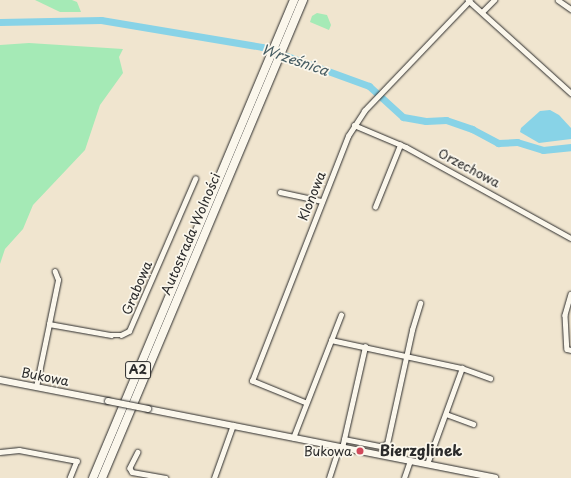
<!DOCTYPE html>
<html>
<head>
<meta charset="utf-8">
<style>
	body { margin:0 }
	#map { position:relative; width:571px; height:478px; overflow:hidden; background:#f0e5cf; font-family:"Playpen Sans",sans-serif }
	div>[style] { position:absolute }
	.green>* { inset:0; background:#a5eab6 }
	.water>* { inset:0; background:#88d3e7 }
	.river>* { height:7px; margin:-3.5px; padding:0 3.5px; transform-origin:3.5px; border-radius:3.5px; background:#88d3e7 }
	.roads { filter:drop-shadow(0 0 1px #2b2b2b) drop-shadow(0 0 1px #2b2b2b) }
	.street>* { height:4.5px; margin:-2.25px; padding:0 2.25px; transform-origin:2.25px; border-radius:2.25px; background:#fbf7ec }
	.secondary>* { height:6px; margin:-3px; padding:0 3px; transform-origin:3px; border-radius:3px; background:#fbf7ec }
	.highway>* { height:8px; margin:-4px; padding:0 4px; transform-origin:4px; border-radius:4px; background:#fbf7ec }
	.bridges { filter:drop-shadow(0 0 1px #2b2b2b) drop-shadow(0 0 1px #2b2b2b) }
	.secondary-bridge>* { height:6px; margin:-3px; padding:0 3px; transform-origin:3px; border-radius:3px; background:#fbf7ec }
	.dots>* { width:11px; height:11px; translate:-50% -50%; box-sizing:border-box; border:2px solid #fbf7ec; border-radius:50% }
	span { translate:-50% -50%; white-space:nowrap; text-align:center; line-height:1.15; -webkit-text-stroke:3.5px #fbf7ec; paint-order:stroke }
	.shield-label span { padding:1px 3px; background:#fbf7ec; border:1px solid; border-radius:3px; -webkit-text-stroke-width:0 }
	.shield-label { font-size:12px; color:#2b2b2b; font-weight:700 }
	.street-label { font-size:13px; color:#2b2b2b }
	.poi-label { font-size:13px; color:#2b2b2b }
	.right { translate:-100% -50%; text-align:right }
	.water-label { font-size:14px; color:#475d63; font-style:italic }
	.quarter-label { font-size:15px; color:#2b2b2b; font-weight:700 }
</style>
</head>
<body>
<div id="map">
	<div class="green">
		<div style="clip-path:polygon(35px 0,72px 0,77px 2px,81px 12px,60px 12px)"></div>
		<div style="clip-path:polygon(317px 13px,327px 15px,331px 25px,329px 30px,310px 22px,312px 16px)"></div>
		<div style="clip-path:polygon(29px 43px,123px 49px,119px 57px,123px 73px,100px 105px,85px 150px,33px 205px,23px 229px,5px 249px,0 264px,0 45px)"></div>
	</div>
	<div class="water">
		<div style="clip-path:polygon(550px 110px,559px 115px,571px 128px,571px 139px,539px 143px,520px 132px,521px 128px,540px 111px)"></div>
	</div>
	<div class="river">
		<div style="left:0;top:22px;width:101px;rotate:-1.1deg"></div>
		<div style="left:101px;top:20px;width:163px;rotate:9.5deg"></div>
		<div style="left:262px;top:47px;width:114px;rotate:20deg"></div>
		<div style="left:369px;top:86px;width:46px;rotate:42.4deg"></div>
		<div style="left:403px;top:117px;width:23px;rotate:10deg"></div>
		<div style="left:426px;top:121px;width:20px;rotate:-3deg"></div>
		<div style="left:446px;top:120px;width:28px;rotate:19deg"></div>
		<div style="left:472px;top:129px;width:30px;rotate:28deg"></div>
		<div style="left:498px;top:143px;width:19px;rotate:-3deg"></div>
		<div style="left:517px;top:142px;width:27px;rotate:17deg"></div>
		<div style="left:543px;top:150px;width:28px;rotate:-6deg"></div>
	</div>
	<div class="roads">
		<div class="street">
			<div style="left:468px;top:0;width:139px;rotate:42.1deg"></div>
			<div style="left:558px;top:0;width:16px;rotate:35deg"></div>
			<div style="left:483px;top:11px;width:16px;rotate:-45deg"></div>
			<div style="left:354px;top:125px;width:56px;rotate:22.9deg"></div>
			<div style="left:406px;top:147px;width:188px;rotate:28.9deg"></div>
			<div style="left:280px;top:192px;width:43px;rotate:12.1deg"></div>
			<div style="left:375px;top:207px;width:67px;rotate:-68deg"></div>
			<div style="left:571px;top:294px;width:22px;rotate:106deg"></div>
			<div style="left:565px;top:315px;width:34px;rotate:87deg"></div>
			<div style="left:567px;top:349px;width:4px;rotate:14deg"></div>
			<div style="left:49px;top:324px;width:45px;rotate:-78.4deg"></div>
			<div style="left:58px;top:280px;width:9px;rotate:-111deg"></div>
			<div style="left:331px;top:340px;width:134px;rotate:12.1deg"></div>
			<div style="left:462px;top:368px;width:30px;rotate:20deg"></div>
			<div style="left:36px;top:387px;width:64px;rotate:-78.3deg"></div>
			<div style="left:49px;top:324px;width:63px;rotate:10.1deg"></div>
			<div style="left:111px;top:335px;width:10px"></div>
			<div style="left:121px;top:335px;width:9px;rotate:-27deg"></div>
			<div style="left:129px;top:331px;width:166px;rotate:-66.5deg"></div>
			<div style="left:306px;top:403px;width:58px;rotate:-157.8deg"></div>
			<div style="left:252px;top:381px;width:263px;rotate:-68.6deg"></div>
			<div style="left:348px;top:136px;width:30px;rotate:-57deg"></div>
			<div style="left:364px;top:111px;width:153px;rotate:-46.3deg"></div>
			<div style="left:446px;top:414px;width:29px;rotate:20deg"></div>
			<div style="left:293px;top:438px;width:132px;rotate:-68.7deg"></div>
			<div style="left:344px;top:439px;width:38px;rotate:11deg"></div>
			<div style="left:381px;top:446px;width:6px;rotate:-18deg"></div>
			<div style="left:387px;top:444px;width:117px;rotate:-77.6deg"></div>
			<div style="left:412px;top:330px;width:28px;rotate:-73deg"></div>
			<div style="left:342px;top:448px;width:104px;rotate:-77.2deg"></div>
			<div style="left:0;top:452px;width:19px;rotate:-6deg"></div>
			<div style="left:19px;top:450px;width:59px;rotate:10.7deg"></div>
			<div style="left:77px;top:461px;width:18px;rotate:112deg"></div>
			<div style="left:138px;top:452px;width:18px;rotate:117deg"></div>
			<div style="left:130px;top:468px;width:4px;rotate:63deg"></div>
			<div style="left:132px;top:472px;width:34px;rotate:10deg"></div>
			<div style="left:427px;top:464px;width:102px;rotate:-70deg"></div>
			<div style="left:214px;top:478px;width:56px;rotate:-70.3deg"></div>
			<div style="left:329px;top:478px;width:33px;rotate:-72deg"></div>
			<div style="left:404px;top:478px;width:18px;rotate:-71deg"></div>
		</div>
		<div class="secondary">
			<div style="left:0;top:380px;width:110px;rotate:11deg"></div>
			<div style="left:148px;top:409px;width:354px;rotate:11.2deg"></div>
		</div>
		<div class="highway">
			<div style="left:93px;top:478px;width:519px;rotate:-67.19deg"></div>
			<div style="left:102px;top:478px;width:519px;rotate:-67.19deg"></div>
		</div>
	</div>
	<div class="bridges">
		<div class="secondary-bridge">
			<div style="left:108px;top:401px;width:41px;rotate:11.3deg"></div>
		</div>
	</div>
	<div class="dots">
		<div style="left:360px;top:451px;background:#d1495b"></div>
	</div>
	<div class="shield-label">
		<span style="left:138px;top:370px">A2</span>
	</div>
	<div class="street-label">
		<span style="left:469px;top:168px;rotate:28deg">Orzechowa</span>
		<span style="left:312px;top:196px;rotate:-68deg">Klonowa</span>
		<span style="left:191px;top:234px;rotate:-67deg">Autostrada Wolności</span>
		<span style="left:137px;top:288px;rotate:-67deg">Grabowa</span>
		<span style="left:45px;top:377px;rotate:11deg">Bukowa</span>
	</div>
	<div class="poi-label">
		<span class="right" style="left:352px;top:451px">Bukowa</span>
	</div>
	<div class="water-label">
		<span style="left:295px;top:60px;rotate:19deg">Wrześnica</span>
	</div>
	<div class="quarter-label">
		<span style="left:421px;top:450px">Bierzglinek</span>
	</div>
</div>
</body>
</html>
